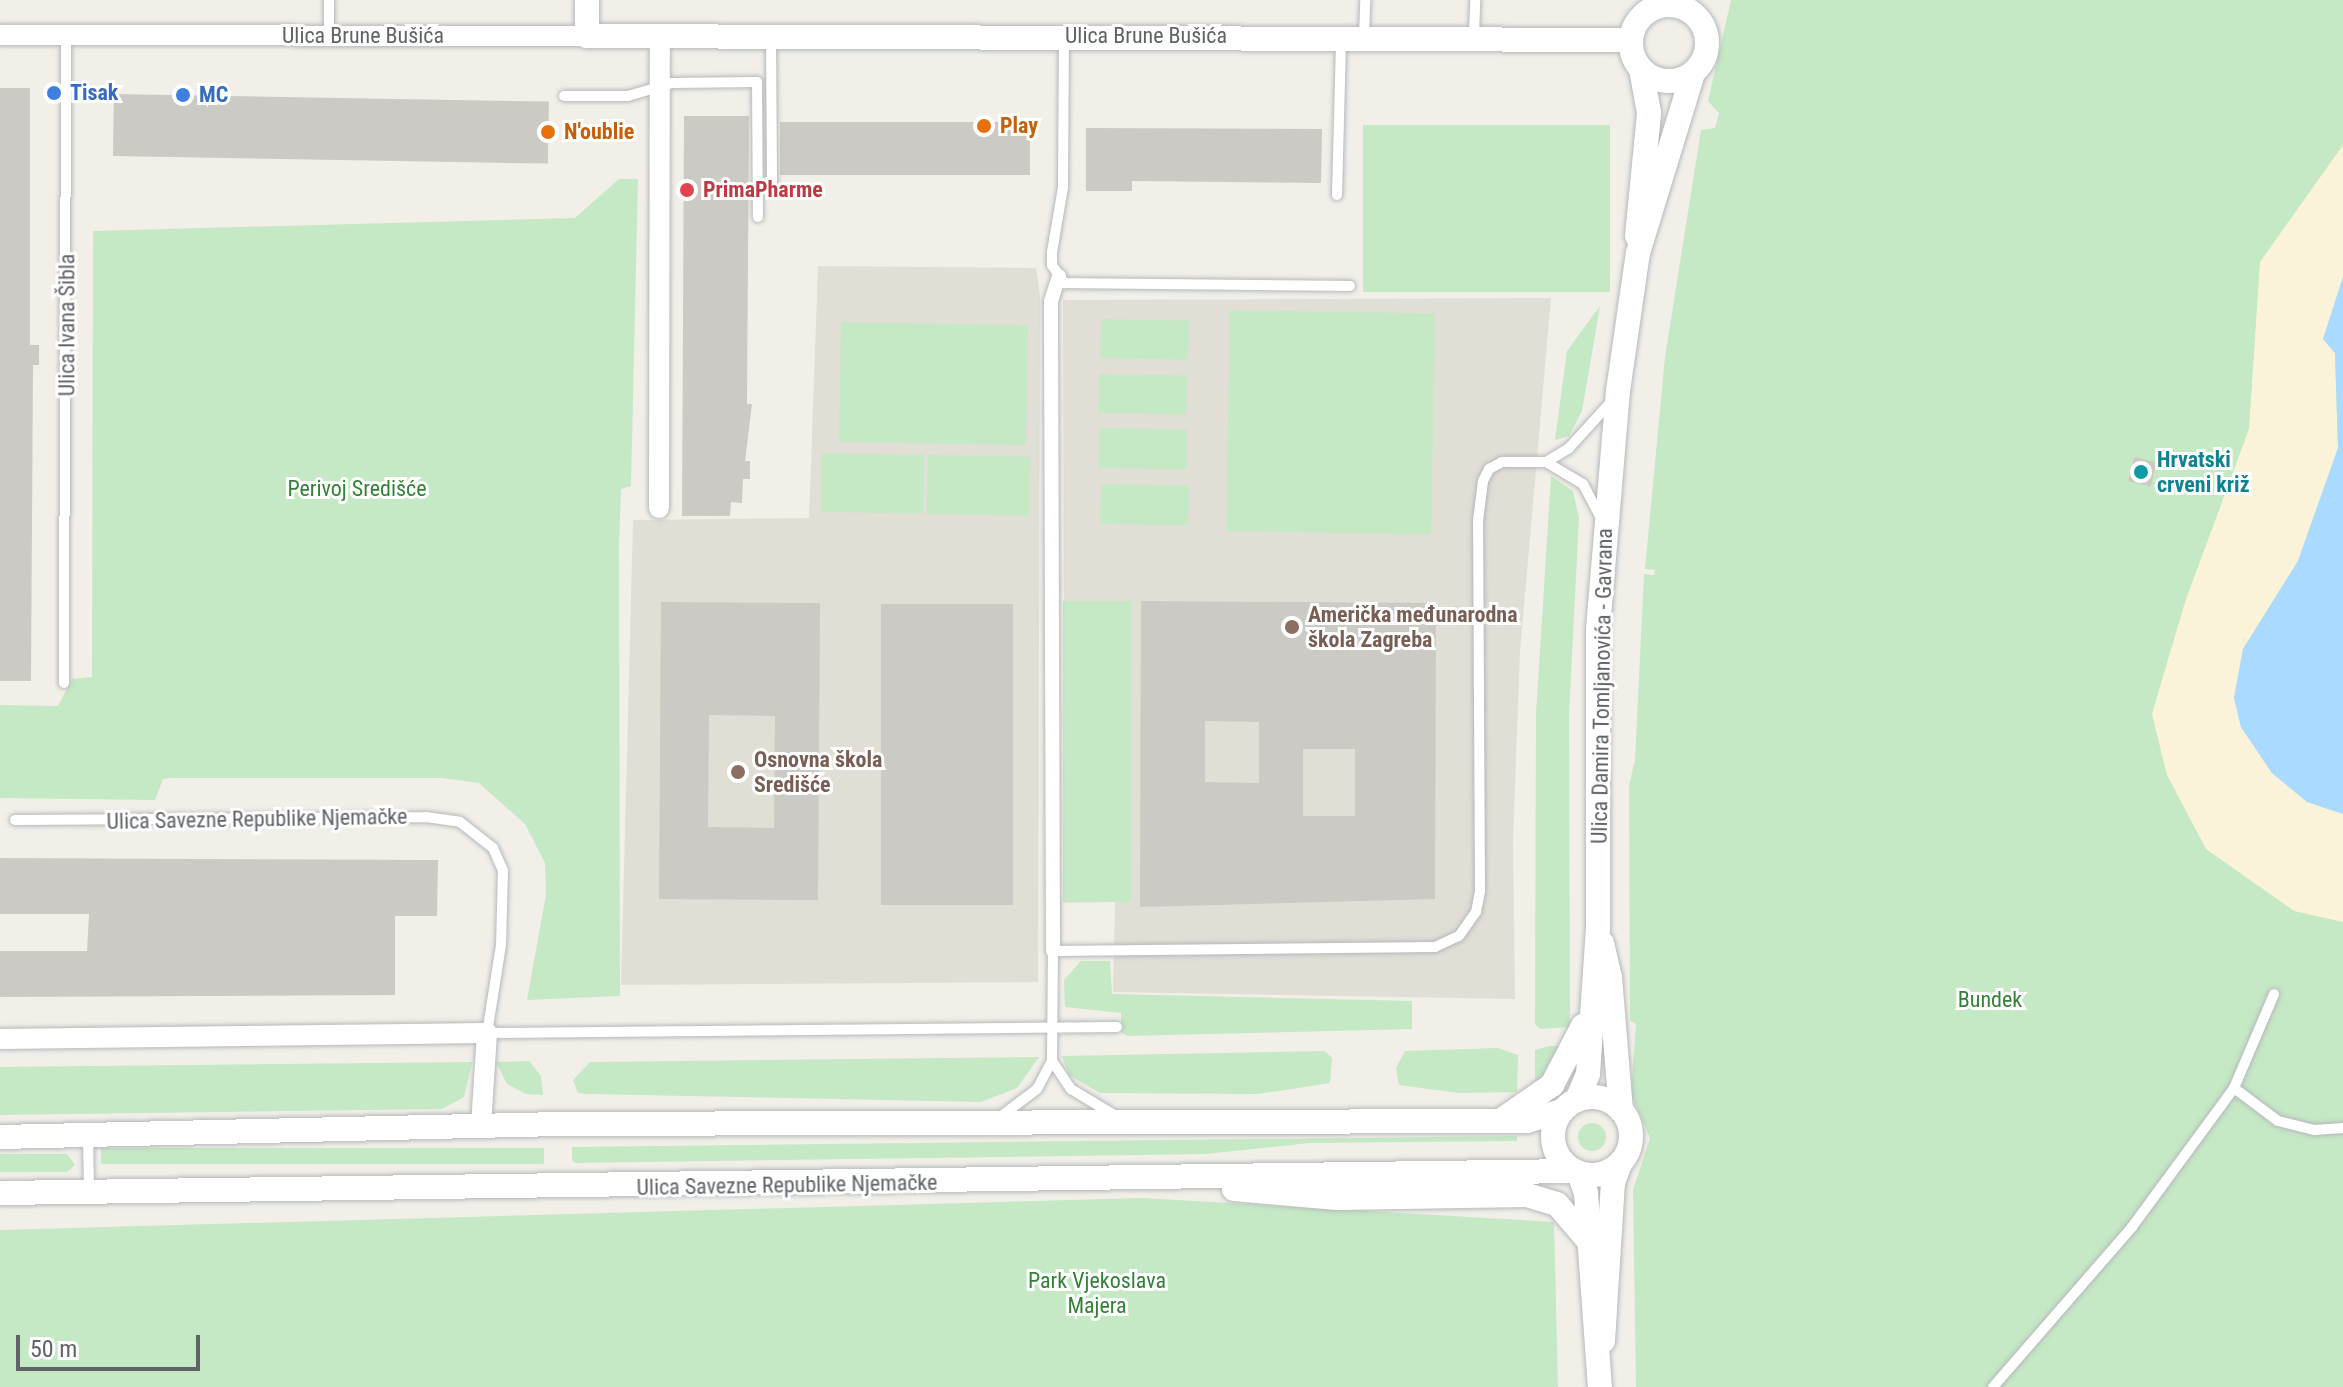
<!DOCTYPE html>
<html>
<head>
<meta charset="utf-8">
<style>
	body { margin:0 }
	#map { position:relative; width:2343px; height:1387px; overflow:hidden; background:#f1efe8; font-family:"Roboto Condensed",sans-serif }
	div>[style] { position:absolute }
	.education>* { inset:0; background:#e1ded6 }
	.green>* { inset:0; background:#c5e8c5; transform-origin:0 0 }
	.round { border-radius:50% }
	.sand>* { inset:0; background:#fbf3d9 }
	.water>* { inset:0; background:#aadaff }
	.building>* { inset:0; background:#cccac5; transform-origin:0 0 }
	.roads { filter:drop-shadow(0 0 2px #b5b8bc) drop-shadow(0 0 2px #b5b8bc) }
	.service>* { height:10px; margin:-5px; padding:0 5px; transform-origin:5px; border-radius:5px; background:#fff }
	.pedestrian>* { height:14px; margin:-7px; padding:0 7px; transform-origin:7px; border-radius:7px; background:#fff }
	.minor>* { height:20px; margin:-10px; padding:0 10px; transform-origin:10px; border-radius:10px; background:#fff }
	.tertiary>* { height:24px; margin:-12px; padding:0 12px; transform-origin:12px; border-radius:12px; background:#fff }
	.tertiary>.ring { margin:-12px; padding:0; box-sizing:content-box; background:none; border:24px solid #fff; border-radius:50% }
	.dots>* { width:22px; height:22px; translate:-50% -50%; box-sizing:border-box; border:4px solid #fff; border-radius:50% }
	span { translate:-50% -50%; white-space:nowrap; text-align:center; line-height:1.15; -webkit-text-stroke:6px #fff; paint-order:stroke }
	.street-label { font-size:22px; color:#5f6368 }
	.shop-label { font-size:22px; color:#366cbe; font-weight:700 }
	.left { translate:0 -50%; text-align:left }
	.food-label { font-size:22px; color:#c56008; font-weight:700 }
	.health-label { font-size:22px; color:#be3a42; font-weight:700 }
	.culture-label { font-size:22px; color:#0d838f; font-weight:700 }
	.park-label { font-size:22px; color:#348238 }
	.education-label { font-size:22px; color:#785e54; font-weight:700 }
	.scale { position:absolute; left:16px; top:1335px; width:184px; height:36px; box-sizing:border-box; border:4px solid #5f6368; border-top:0; padding-left:10px; font-size:24px; line-height:28px; white-space:nowrap; color:#5f6368; -webkit-text-stroke:6px #fff; paint-order:stroke }
</style>
</head>
<body>
<div id="map">
	<div class="education">
		<div style="clip-path:polygon(818px 266px,1036px 268px,1040px 296px,1038px 982px,621px 985px,633px 520px,809px 518px)"></div>
		<div style="clip-path:polygon(1551px 298px,1520px 652px,1513px 840px,1515px 999px,1113px 992px,1115px 902px,1065px 903px,1063px 300px)"></div>
	</div>
	<div class="green">
		<div style="clip-path:polygon(1731px 0,2343px 0,2343px 1387px,1636px 1387px,1633px 1190px,1650px 1138px,1631px 1094px,1636px 1024px,1630px 1020px,1629px 786px,1635px 760px,1644px 574px,1654px 575px,1655px 570px,1645px 569px,1665px 357px,1701px 130px,1715px 128px,1719px 113px,1708px 101px)"></div>
		<div style="left:1363px;top:125px;width:247px;height:167px"></div>
		<div style="clip-path:polygon(619px 179px,638px 179px,631px 486px,621px 489px,619px 545px,620px 996px,527px 1000px,546px 894px,545px 863px,525px 824px,479px 783px,442px 778px,171px 778px,163px 779px,155px 800px,0 798px,0 705px,58px 706px,72px 679px,92px 677px,93px 231px,575px 218px)"></div>
		<div style="clip-path:polygon(1600px 306px,1582px 411px,1569px 436px,1555px 440px,1567px 351px)"></div>
		<div style="left:1230px;top:310px;width:205px;height:221px;rotate:1deg"></div>
		<div style="left:1101px;top:319px;width:88px;height:39px;rotate:1deg"></div>
		<div style="left:841px;top:322px;width:187px;height:120px;rotate:1deg"></div>
		<div style="left:1099px;top:374px;width:88px;height:39px;rotate:1deg"></div>
		<div style="left:1099px;top:428px;width:88px;height:40px;rotate:1deg"></div>
		<div style="left:822px;top:453px;width:102px;height:59px;rotate:1deg"></div>
		<div style="left:928px;top:455px;width:102px;height:59px;rotate:1deg"></div>
		<div style="clip-path:polygon(1551px 476px,1573px 491px,1579px 518px,1569px 715px,1570px 1027px,1540px 1029px,1535px 1024px,1536px 714px)"></div>
		<div style="left:1101px;top:484px;width:88px;height:40px;rotate:1deg"></div>
		<div style="left:1131px;top:601px;width:301px;height:68px;rotate:90deg"></div>
		<div style="clip-path:polygon(1081px 961px,1110px 961px,1112px 994px,1412px 1001px,1412px 1029px,1127px 1036px,1121px 1032px,1121px 1013px,1065px 1007px,1064px 980px)"></div>
		<div style="clip-path:polygon(1549px 1046px,1565px 1046px,1551px 1072px,1535px 1084px,1535px 1050px)"></div>
		<div style="clip-path:polygon(1498px 1048px,1518px 1055px,1517px 1092px,1459px 1093px,1399px 1085px,1396px 1068px,1405px 1051px)"></div>
		<div style="clip-path:polygon(1325px 1051px,1332px 1058px,1330px 1083px,1258px 1094px,1100px 1093px,1069px 1075px,1062px 1056px)"></div>
		<div style="clip-path:polygon(1039px 1057px,1017px 1088px,981px 1102px,588px 1094px,578px 1093px,573px 1080px,590px 1062px)"></div>
		<div style="clip-path:polygon(529px 1061px,541px 1076px,543px 1095px,526px 1094px,507px 1084px,496px 1062px)"></div>
		<div style="clip-path:polygon(472px 1062px,464px 1097px,442px 1109px,0 1115px,0 1067px)"></div>
		<div class="round" style="left:1578px;top:1123px;width:28px;height:28px"></div>
		<div style="clip-path:polygon(1517px 1136px,1517px 1141px,1309px 1143px,1205px 1154px,574px 1163px,572px 1158px,572px 1147px)"></div>
		<div style="left:544px;top:1148px;width:16px;height:443px;rotate:90deg"></div>
		<div style="clip-path:polygon(0 1154px,67px 1154px,75px 1165px,67px 1172px,0 1172px)"></div>
		<div style="clip-path:polygon(1142px 1198px,1554px 1222px,1558px 1387px,0 1387px,0 1230px)"></div>
	</div>
	<div class="sand">
		<div style="clip-path:polygon(2343px 145px,2343px 277px,2323px 339px,2335px 353px,2338px 448px,2298px 561px,2243px 649px,2234px 698px,2241px 727px,2272px 773px,2307px 802px,2343px 814px,2343px 922px,2294px 911px,2206px 849px,2167px 775px,2152px 714px,2185px 602px,2249px 429px,2260px 262px)"></div>
	</div>
	<div class="water">
		<div style="clip-path:polygon(2343px 277px,2343px 814px,2307px 802px,2272px 773px,2241px 727px,2234px 698px,2243px 649px,2298px 561px,2338px 448px,2335px 353px,2323px 339px)"></div>
	</div>
	<div class="building">
		<div style="clip-path:polygon(0 88px,30px 88px,30px 345px,39px 345px,39px 365px,33px 365px,31px 681px,0 681px)"></div>
		<div style="left:114px;top:94px;width:435px;height:62px;rotate:1deg"></div>
		<div style="clip-path:polygon(684px 116px,749px 116px,747px 404px,752px 404px,745px 461px,750px 461px,750px 479px,743px 479px,742px 503px,731px 502px,730px 516px,682px 516px)"></div>
		<div style="left:1030px;top:122px;width:53px;height:250px;rotate:90deg"></div>
		<div style="clip-path:polygon(1086px 128px,1322px 129px,1321px 183px,1132px 181px,1132px 191px,1086px 191px)"></div>
		<div style="left:2134px;top:457px;width:23px;height:25px;rotate:13deg"></div>
		<div style="clip-path:polygon(evenodd,1141px 601px,1436px 603px,1435px 899px,1140px 907px,1141px 601px,1205px 721px,1259px 722px,1259px 783px,1205px 782px,1205px 721px,1141px 601px,1303px 749px,1355px 749px,1355px 816px,1303px 816px,1303px 749px)"></div>
		<div style="clip-path:polygon(evenodd,661px 602px,820px 603px,818px 900px,659px 899px,661px 602px,709px 715px,775px 716px,774px 828px,708px 827px,709px 715px)"></div>
		<div style="left:881px;top:604px;width:132px;height:301px"></div>
		<div style="clip-path:polygon(0 858px,438px 860px,437px 916px,395px 916px,395px 995px,0 997px,0 951px,87px 951px,89px 914px,0 914px)"></div>
	</div>
	<div class="roads">
		<div class="service">
			<div style="left:329px;top:36px;width:36px;rotate:-90deg"></div>
			<div style="left:1474px;top:36px;width:36px;rotate:-88deg"></div>
			<div style="left:771px;top:37px;width:152px;rotate:89.6deg"></div>
			<div style="left:1364px;top:37px;width:37px;rotate:-88deg"></div>
			<div style="left:1064px;top:38px;width:149px;rotate:90.4deg"></div>
			<div style="left:1063px;top:187px;width:66px;rotate:99.6deg"></div>
			<div style="left:1052px;top:252px;width:13px;rotate:90deg"></div>
			<div style="left:1052px;top:265px;width:22px;rotate:56deg"></div>
			<div style="left:1064px;top:283px;width:286px;rotate:0.6deg"></div>
			<div style="left:564px;top:96px;width:64px"></div>
			<div style="left:628px;top:96px;width:46px;rotate:-16.5deg"></div>
			<div style="left:672px;top:83px;width:85px;rotate:-0.7deg"></div>
			<div style="left:757px;top:82px;width:135px;rotate:89.6deg"></div>
			<div style="left:1337px;top:195px;width:156px;rotate:-88.5deg"></div>
			<div style="left:1546px;top:462px;width:27px;rotate:-31deg"></div>
			<div style="left:1569px;top:448px;width:62px;rotate:-47.6deg"></div>
			<div style="left:64px;top:683px;width:649px;rotate:-89.82deg"></div>
			<div style="left:15px;top:820px;width:411px;rotate:-0.4deg"></div>
			<div style="left:426px;top:817px;width:34px;rotate:8deg"></div>
			<div style="left:460px;top:822px;width:42px;rotate:38.2deg"></div>
			<div style="left:493px;top:848px;width:24px;rotate:66deg"></div>
			<div style="left:503px;top:870px;width:75px;rotate:91.5deg"></div>
			<div style="left:501px;top:945px;width:89px;rotate:99deg"></div>
			<div style="left:487px;top:1033px;width:630px;rotate:-0.55deg"></div>
			<div style="left:1052px;top:1061px;width:34px;rotate:56deg"></div>
			<div style="left:1071px;top:1089px;width:50px;rotate:31.2deg"></div>
			<div style="left:2234px;top:1088px;width:55px;rotate:36.9deg"></div>
			<div style="left:2278px;top:1121px;width:38px;rotate:14deg"></div>
			<div style="left:2315px;top:1130px;width:28px;rotate:-4deg"></div>
			<div style="left:1000px;top:1117px;width:46px;rotate:-37.1deg"></div>
			<div style="left:1037px;top:1089px;width:32px;rotate:-62deg"></div>
			<div style="left:1052px;top:1061px;width:110px;rotate:-89.5deg"></div>
			<div style="left:1053px;top:951px;width:382px;rotate:-0.6deg"></div>
			<div style="left:1435px;top:947px;width:26px;rotate:-25deg"></div>
			<div style="left:1459px;top:936px;width:29px;rotate:-55deg"></div>
			<div style="left:1476px;top:912px;width:21px;rotate:-79deg"></div>
			<div style="left:1480px;top:891px;width:370px;rotate:-90.3deg"></div>
			<div style="left:1478px;top:521px;width:40px;rotate:-82.9deg"></div>
			<div style="left:1483px;top:481px;width:13px;rotate:-63deg"></div>
			<div style="left:1489px;top:469px;width:15px;rotate:-28deg"></div>
			<div style="left:1502px;top:462px;width:44px"></div>
			<div style="left:1546px;top:462px;width:43px;rotate:30.7deg"></div>
			<div style="left:1583px;top:484px;width:36px;rotate:62deg"></div>
			<div style="left:88px;top:1137px;width:54px;rotate:88.9deg"></div>
			<div style="left:1993px;top:1387px;width:212px;rotate:-49deg"></div>
			<div style="left:2132px;top:1227px;width:172px;rotate:-53.7deg"></div>
			<div style="left:2234px;top:1088px;width:102px;rotate:-66.9deg"></div>
		</div>
		<div class="pedestrian">
			<div style="left:1053px;top:951px;width:650px;rotate:-90.18deg"></div>
			<div style="left:1051px;top:301px;width:26px;rotate:-72deg"></div>
		</div>
		<div class="minor">
			<div style="left:0;top:35px;width:587px;rotate:0.1deg"></div>
			<div style="left:659px;top:508px;width:473px;rotate:-89.9deg"></div>
			<div style="left:0;top:1039px;width:487px;rotate:-0.7deg"></div>
			<div style="left:487px;top:1033px;width:93px;rotate:93.7deg"></div>
		</div>
		<div class="tertiary">
			<div style="left:587px;top:0;width:36px;rotate:90deg"></div>
			<div style="left:587px;top:36px;width:1044px;rotate:0.22deg"></div>
			<div class="ring" style="left:1631px;top:5px;width:52px;height:52px"></div>
			<div style="left:1637px;top:236px;width:124px;rotate:-84.4deg"></div>
			<div style="left:1649px;top:113px;width:45px;rotate:-100.3deg"></div>
			<div style="left:1602px;top:943px;width:35px;rotate:77deg"></div>
			<div style="left:1610px;top:977px;width:134px;rotate:85.3deg"></div>
			<div class="ring" style="left:1553px;top:1097px;width:54px;height:54px"></div>
			<div style="left:1577px;top:1100px;width:28px;rotate:-67deg"></div>
			<div style="left:1588px;top:1074px;width:145px;rotate:-86.1deg"></div>
			<div style="left:1598px;top:929px;width:300px;rotate:-90deg"></div>
			<div style="left:1598px;top:629px;width:239px;rotate:-85.2deg"></div>
			<div style="left:1618px;top:391px;width:139px;rotate:-81.8deg"></div>
			<div style="left:1638px;top:253px;width:188px;rotate:-73deg"></div>
			<div style="left:1503px;top:1119px;width:60px;rotate:-34.8deg"></div>
			<div style="left:1552px;top:1085px;width:67px;rotate:-62.3deg"></div>
			<div style="left:0;top:1137px;width:558px;rotate:-1.33deg"></div>
			<div style="left:558px;top:1124px;width:969px;rotate:-0.18deg"></div>
			<div style="left:1527px;top:1121px;width:36px;rotate:-16deg"></div>
			<div style="left:1579px;top:1173px;width:21px;rotate:71deg"></div>
			<div style="left:1586px;top:1193px;width:195px;rotate:85.9deg"></div>
			<div style="left:1234px;top:1189px;width:103px;rotate:5deg"></div>
			<div style="left:1337px;top:1198px;width:190px;rotate:-0.9deg"></div>
			<div style="left:1527px;top:1195px;width:31px;rotate:17deg"></div>
			<div style="left:1557px;top:1204px;width:48px;rotate:49.3deg"></div>
			<div style="left:0;top:1193px;width:1574px;rotate:-0.8deg"></div>
			<div style="left:1603px;top:1341px;width:158px;rotate:-86.4deg"></div>
			<div style="left:1613px;top:1183px;width:20px;rotate:-70deg"></div>
		</div>
	</div>
	<div class="dots">
		<div style="left:54px;top:93px;background:#3f7fe0"></div>
		<div style="left:183px;top:95px;background:#3f7fe0"></div>
		<div style="left:984px;top:126px;background:#e8710a"></div>
		<div style="left:548px;top:132px;background:#e8710a"></div>
		<div style="left:687px;top:190px;background:#e0444e"></div>
		<div style="left:2141px;top:472px;background:#0f9aa8"></div>
		<div style="left:1292px;top:627px;background:#8d6e63"></div>
		<div style="left:738px;top:772px;background:#8d6e63"></div>
	</div>
	<div class="street-label">
		<span style="left:363px;top:36px">Ulica Brune Bušića</span>
		<span style="left:1146px;top:36px">Ulica Brune Bušića</span>
		<span style="left:67px;top:325px;rotate:-90deg">Ulica Ivana Šibla</span>
		<span style="left:1602px;top:686px;rotate:-89deg">Ulica Damira Tomljanovića - Gavrana</span>
		<span style="left:257px;top:819px;rotate:-1deg">Ulica Savezne Republike Njemačke</span>
		<span style="left:787px;top:1185px;rotate:-1deg">Ulica Savezne Republike Njemačke</span>
	</div>
	<div class="shop-label">
		<span class="left" style="left:70px;top:93px">Tisak</span>
		<span class="left" style="left:199px;top:95px">MC</span>
	</div>
	<div class="food-label">
		<span class="left" style="left:1000px;top:126px">Play</span>
		<span class="left" style="left:564px;top:132px">N'oublie</span>
	</div>
	<div class="health-label">
		<span class="left" style="left:703px;top:190px">PrimaPharme</span>
	</div>
	<div class="culture-label">
		<span class="left" style="left:2157px;top:472px">Hrvatski<br>crveni križ</span>
	</div>
	<div class="park-label">
		<span style="left:357px;top:489px">Perivoj Središće</span>
		<span style="left:1990px;top:1000px">Bundek</span>
		<span style="left:1097px;top:1293px">Park Vjekoslava<br>Majera</span>
	</div>
	<div class="education-label">
		<span class="left" style="left:1308px;top:627px">Američka međunarodna<br>škola Zagreba</span>
		<span class="left" style="left:754px;top:772px">Osnovna škola<br>Središće</span>
	</div>
	<div class="scale">50 m</div>
</div>
</body>
</html>
